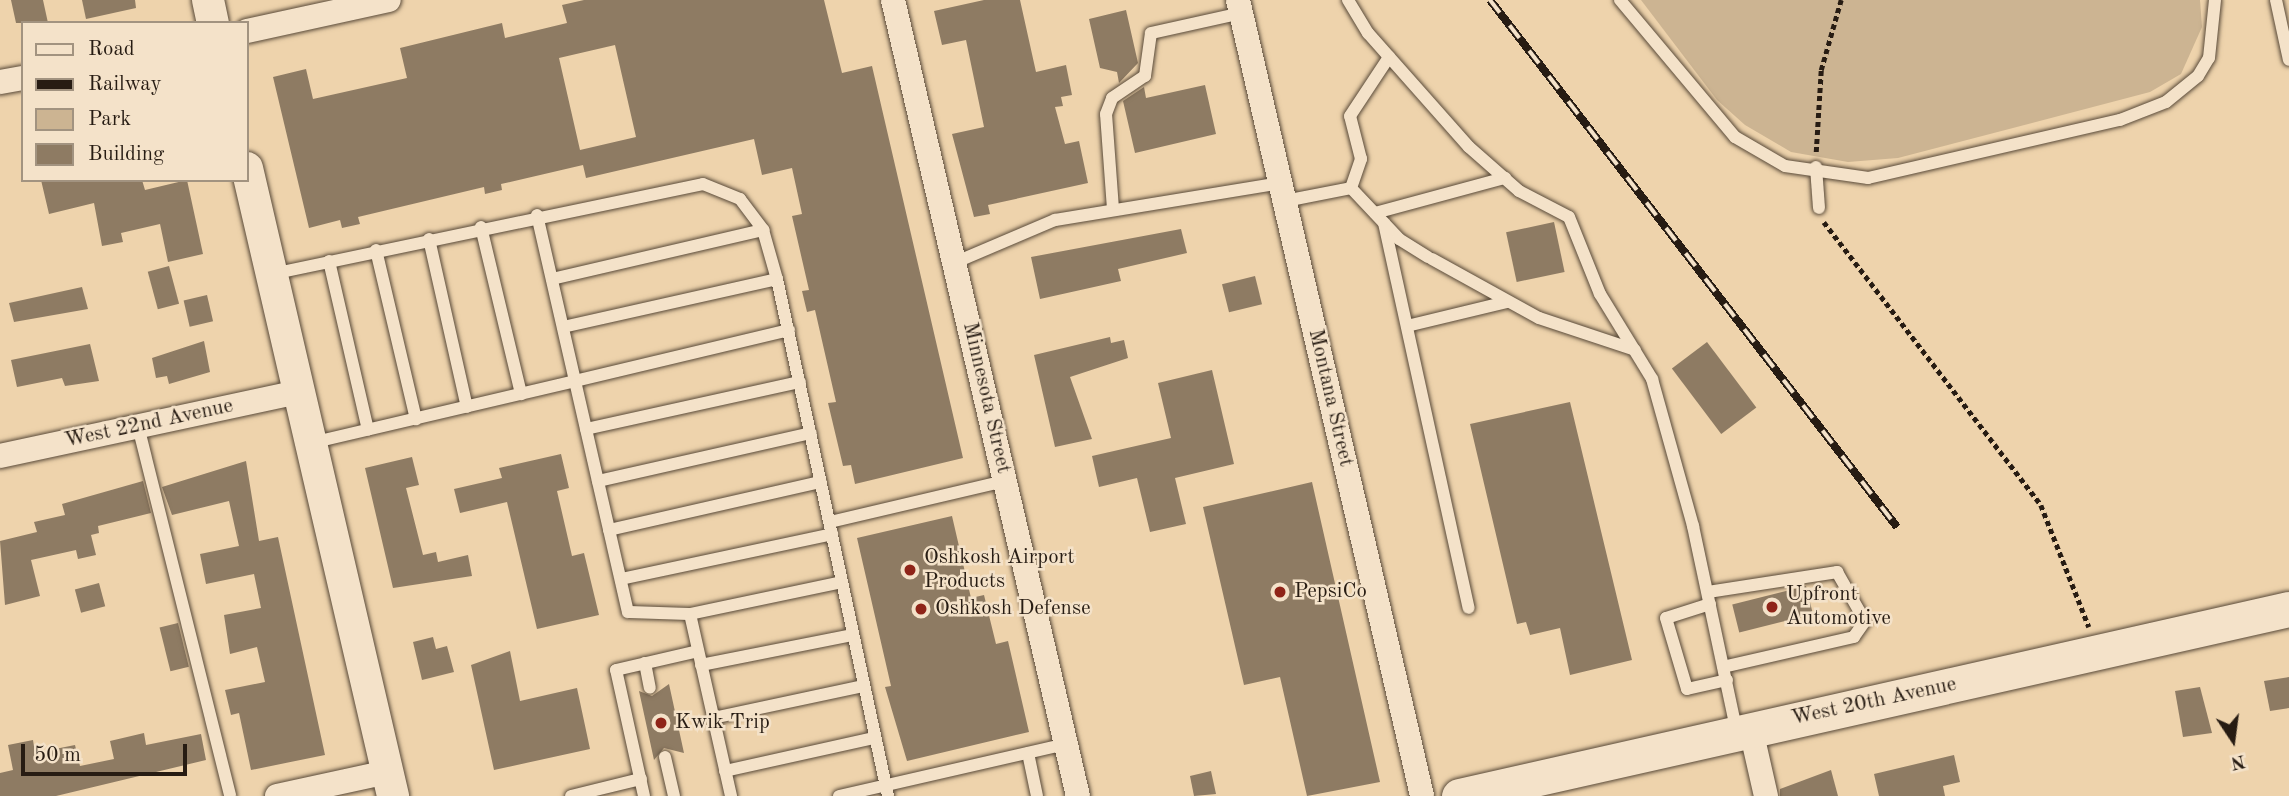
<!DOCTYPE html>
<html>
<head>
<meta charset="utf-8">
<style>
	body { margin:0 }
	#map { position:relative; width:2289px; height:796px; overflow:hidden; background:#eed3ac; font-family:"Old Standard TT",serif }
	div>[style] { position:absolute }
	.green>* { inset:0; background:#ccb492 }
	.building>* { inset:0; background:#8e7b63; transform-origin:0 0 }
	.path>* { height:4.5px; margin-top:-2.25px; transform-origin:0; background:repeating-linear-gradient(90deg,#271c13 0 5px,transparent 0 8.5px) }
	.roads { filter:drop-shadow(0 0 2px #594a39) drop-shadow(0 0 2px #594a39) }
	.service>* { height:12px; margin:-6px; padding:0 6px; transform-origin:6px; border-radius:6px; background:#f4e2c9 }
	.minor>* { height:24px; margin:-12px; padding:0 12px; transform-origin:12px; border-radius:12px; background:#f4e2c9 }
	.tertiary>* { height:32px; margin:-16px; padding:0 16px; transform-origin:16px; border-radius:16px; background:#f4e2c9 }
	.secondary>* { height:35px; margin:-17.5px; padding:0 17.5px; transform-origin:17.5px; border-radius:17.5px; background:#f4e2c9 }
	.rail>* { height:8px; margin-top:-4px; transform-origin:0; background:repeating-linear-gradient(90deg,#f4e2c9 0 16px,#271c13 0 32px); box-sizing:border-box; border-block:2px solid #271c13 }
	.dots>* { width:19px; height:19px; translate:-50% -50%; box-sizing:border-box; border:4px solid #f4e2c9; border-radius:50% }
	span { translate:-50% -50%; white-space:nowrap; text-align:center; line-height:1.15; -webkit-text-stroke:5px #f4e2c9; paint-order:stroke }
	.street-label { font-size:21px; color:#271c13 }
	.poi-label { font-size:21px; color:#271c13 }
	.left { translate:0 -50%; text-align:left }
	.legend { position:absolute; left:21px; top:21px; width:228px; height:161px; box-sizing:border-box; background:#f4e2c9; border:2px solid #a29380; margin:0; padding:9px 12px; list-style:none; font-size:21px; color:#271c13 }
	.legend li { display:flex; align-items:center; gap:14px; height:35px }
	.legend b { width:35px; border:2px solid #a29380 }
	.north { position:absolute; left:2198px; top:705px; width:70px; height:70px; -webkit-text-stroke:5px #f4e2c9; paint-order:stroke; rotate:167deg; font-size:19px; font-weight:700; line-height:28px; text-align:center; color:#271c13 }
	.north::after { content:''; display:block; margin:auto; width:24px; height:32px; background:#271c13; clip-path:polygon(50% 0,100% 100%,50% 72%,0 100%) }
	.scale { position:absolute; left:21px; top:744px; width:166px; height:32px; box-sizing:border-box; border:4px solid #271c13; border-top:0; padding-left:9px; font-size:21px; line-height:24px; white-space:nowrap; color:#271c13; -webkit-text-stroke:5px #f4e2c9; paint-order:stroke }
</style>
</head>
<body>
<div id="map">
	<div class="green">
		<div style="clip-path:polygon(1641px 0,2200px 0,2202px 27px,2181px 74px,2150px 92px,1898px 158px,1848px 162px,1791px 152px,1745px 125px,1717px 100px)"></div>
	</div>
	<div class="building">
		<div style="clip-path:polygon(11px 0,43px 0,48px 23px,16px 23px)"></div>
		<div style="clip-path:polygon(82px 0,135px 0,136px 8px,86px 19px)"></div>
		<div style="clip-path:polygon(evenodd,584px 0,824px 0,842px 73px,872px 66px,963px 458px,855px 484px,851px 465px,843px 466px,828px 403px,836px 402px,815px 310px,807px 312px,802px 291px,809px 290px,792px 216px,802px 214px,792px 168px,762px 175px,754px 139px,586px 178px,583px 165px,501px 184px,502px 190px,485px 194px,484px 187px,358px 217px,360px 224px,342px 228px,340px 220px,309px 228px,273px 77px,306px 69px,313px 99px,407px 78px,400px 48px,502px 23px,505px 38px,567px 23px,562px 5px,584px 0,615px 45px,636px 137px,580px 150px,559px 58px,615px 45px)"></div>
		<div style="clip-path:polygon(984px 0,1020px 0,1036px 72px,1066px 65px,1072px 95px,1061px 97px,1063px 106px,1055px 107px,1065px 144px,1079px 141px,1088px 183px,988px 205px,990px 214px,974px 217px,952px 134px,984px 127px,966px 40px,942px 45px,934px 11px)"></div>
		<div style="clip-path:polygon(1126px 10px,1138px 63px,1119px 83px,1117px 72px,1100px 68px,1089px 19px)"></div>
		<div style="clip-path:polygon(1205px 85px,1216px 134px,1135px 153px,1123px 101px,1144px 87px,1146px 98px)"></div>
		<div style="clip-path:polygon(41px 180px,142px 180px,145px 190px,187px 180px,203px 254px,168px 262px,160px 224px,121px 233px,123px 242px,102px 246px,94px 203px,49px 214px)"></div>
		<div style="left:1554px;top:222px;width:51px;height:49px;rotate:78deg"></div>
		<div style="clip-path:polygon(1181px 229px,1187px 253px,1118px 269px,1121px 281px,1040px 299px,1031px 257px)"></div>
		<div style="left:169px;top:266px;width:39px;height:22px;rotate:75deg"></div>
		<div style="left:1255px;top:276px;width:29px;height:34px;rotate:76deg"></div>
		<div style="clip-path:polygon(82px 287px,88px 309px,14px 322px,9px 303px)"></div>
		<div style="left:207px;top:295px;width:27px;height:24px;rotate:77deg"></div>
		<div style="clip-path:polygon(1110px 337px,1111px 343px,1124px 340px,1128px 358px,1070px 377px,1092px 439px,1055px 447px,1034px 355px)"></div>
		<div style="clip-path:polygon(204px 341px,210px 372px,169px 384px,167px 376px,156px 378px,152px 358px)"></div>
		<div style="left:1707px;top:342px;width:82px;height:44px;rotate:53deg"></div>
		<div style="clip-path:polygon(90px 344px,99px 381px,65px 386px,62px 378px,17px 387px,11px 360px)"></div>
		<div style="clip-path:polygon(1212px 370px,1234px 464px,1175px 478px,1186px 524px,1150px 532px,1137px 478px,1099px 487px,1092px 456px,1171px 438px,1158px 383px)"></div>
		<div style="clip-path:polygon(1570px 402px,1632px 660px,1570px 675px,1560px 628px,1530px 635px,1526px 622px,1517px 624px,1470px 424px)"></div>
		<div style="clip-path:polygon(561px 454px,569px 488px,557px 491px,572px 556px,584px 553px,599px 615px,537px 629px,507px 502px,460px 513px,454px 489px,502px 478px,499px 468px)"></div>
		<div style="clip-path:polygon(412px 457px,419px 485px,406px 488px,423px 555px,436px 552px,438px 562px,468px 555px,472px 576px,393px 588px,365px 468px)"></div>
		<div style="clip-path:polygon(246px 461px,259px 541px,278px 537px,325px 755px,251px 770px,239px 713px,231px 715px,225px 690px,265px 682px,257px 647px,230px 654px,224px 615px,261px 608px,254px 574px,206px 584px,200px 554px,239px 546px,229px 501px,172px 515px,162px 487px)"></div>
		<div style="clip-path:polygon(143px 481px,151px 513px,98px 526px,99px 533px,91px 535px,96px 555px,78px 559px,76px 550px,31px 560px,40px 596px,5px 605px,0 541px,37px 532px,34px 522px,65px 515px,62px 504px)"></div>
		<div style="clip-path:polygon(1312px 482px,1380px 782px,1307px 796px,1280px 677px,1244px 685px,1203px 507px)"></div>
		<div style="clip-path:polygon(952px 516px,971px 598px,984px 595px,996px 644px,1008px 641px,1029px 732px,907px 761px,885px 687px,891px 686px,857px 538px)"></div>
		<div style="left:99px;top:583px;width:24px;height:25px;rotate:75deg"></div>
		<div style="left:1806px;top:586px;width:29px;height:76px;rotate:76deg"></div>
		<div style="left:178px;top:623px;width:45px;height:19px;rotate:76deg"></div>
		<div style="clip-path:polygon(433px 637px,436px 649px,447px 646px,454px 672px,422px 680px,413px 642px)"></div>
		<div style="clip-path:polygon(510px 651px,520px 701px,577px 688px,590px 749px,494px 770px,471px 665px)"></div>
		<div style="clip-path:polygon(2289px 677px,2289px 708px,2270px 711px,2264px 681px)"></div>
		<div style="clip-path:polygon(669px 684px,684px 753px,664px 748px,654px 760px,639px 691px,652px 696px)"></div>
		<div style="clip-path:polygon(2200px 687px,2212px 733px,2183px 737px,2175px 691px)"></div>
		<div style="clip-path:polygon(144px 733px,146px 745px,201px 734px,206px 760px,56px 796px,0 796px,0 773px,13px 770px,8px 745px,33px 740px,35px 753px,75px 745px,80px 766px,114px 759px,110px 741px)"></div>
		<div style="clip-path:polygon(1954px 755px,1960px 782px,1943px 786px,1945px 796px,1879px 796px,1874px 774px)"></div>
		<div style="clip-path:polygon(1831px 770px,1838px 796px,1780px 796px,1780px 789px)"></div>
		<div style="clip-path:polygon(1211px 771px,1216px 794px,1194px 796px,1190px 776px)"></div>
	</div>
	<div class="path">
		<div style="left:1816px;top:152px;width:82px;rotate:-86.5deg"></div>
		<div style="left:1821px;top:70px;width:73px;rotate:-74.1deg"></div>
		<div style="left:1824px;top:222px;width:357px;rotate:52.5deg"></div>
		<div style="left:2041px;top:505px;width:131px;rotate:68.5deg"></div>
	</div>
	<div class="roads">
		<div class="service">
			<div style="left:1348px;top:0;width:39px;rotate:59deg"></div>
			<div style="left:1368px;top:33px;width:152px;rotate:48.5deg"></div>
			<div style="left:1469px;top:147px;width:67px;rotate:41.3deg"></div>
			<div style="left:1519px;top:191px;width:56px;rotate:27.5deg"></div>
			<div style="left:1569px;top:217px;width:83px;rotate:68.1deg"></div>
			<div style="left:1600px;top:294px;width:100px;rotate:58.5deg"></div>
			<div style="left:1652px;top:379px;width:153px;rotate:74.4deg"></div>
			<div style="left:1693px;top:526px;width:212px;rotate:78deg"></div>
			<div style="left:1620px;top:0;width:179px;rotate:50deg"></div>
			<div style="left:1735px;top:137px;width:58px;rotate:30.1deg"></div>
			<div style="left:1785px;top:166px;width:84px;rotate:8.2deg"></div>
			<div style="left:1868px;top:178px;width:259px;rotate:-13deg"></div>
			<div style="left:2120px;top:120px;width:49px;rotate:-21.4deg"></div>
			<div style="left:2166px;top:102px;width:41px;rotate:-39.1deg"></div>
			<div style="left:2198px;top:76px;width:21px;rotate:-59deg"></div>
			<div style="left:2209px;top:58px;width:58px;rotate:-84.1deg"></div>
			<div style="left:2276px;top:0;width:61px;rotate:77.8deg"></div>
			<div style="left:1816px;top:167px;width:41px;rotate:85.8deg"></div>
			<div style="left:1351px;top:188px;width:31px;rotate:-71deg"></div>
			<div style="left:1361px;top:159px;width:44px;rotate:-104.3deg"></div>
			<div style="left:1350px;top:116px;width:71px;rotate:-56.5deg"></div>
			<div style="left:1285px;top:201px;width:67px;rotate:-11.1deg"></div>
			<div style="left:1351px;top:188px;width:70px;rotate:46.7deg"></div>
			<div style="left:1399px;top:239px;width:34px;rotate:32deg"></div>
			<div style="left:1113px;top:209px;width:95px;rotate:-94.2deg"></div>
			<div style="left:1106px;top:114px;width:17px;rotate:-69deg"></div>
			<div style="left:1112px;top:98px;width:40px;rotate:-34deg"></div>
			<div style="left:1145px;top:76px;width:43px;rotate:-82.1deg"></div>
			<div style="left:1151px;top:33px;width:92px;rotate:-12.5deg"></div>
			<div style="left:1375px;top:213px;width:135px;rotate:-15.1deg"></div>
			<div style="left:537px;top:215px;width:170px;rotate:77.1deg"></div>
			<div style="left:575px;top:381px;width:220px;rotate:-13.4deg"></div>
			<div style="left:1384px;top:223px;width:394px;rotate:77.6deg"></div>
			<div style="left:481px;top:227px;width:172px;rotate:76.5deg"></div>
			<div style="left:429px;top:239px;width:172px;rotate:77.3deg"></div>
			<div style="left:376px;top:250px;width:174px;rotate:76.7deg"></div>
			<div style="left:1432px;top:259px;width:122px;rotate:28.9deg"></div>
			<div style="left:1539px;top:318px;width:101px;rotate:18.4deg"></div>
			<div style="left:329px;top:261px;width:173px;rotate:77deg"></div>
			<div style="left:954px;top:263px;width:110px;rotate:-23.1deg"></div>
			<div style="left:1055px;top:220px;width:229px;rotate:-9.3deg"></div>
			<div style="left:272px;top:274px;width:440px;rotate:-11.8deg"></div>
			<div style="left:703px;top:184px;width:40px;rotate:22deg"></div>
			<div style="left:740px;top:199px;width:39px;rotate:53deg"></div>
			<div style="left:763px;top:230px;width:51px;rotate:74.1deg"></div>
			<div style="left:777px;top:279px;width:529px;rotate:77.88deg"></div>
			<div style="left:552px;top:279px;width:217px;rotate:-13.1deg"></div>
			<div style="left:1407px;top:326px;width:103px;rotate:-13.5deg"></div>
			<div style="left:563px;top:327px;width:219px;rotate:-12.6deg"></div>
			<div style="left:138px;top:426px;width:381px;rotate:76deg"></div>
			<div style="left:586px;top:429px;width:219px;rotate:-12.4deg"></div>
			<div style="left:311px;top:443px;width:271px;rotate:-13.2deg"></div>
			<div style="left:575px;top:381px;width:237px;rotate:77.1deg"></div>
			<div style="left:628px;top:612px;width:62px;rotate:1.8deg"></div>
			<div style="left:690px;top:614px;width:187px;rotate:77.3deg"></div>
			<div style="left:598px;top:481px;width:218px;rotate:-12.7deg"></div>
			<div style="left:830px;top:522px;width:180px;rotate:-13.2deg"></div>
			<div style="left:609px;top:530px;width:217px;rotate:-12.8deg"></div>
			<div style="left:621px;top:579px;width:216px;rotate:-12deg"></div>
			<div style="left:1708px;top:592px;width:131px;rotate:-8.8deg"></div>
			<div style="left:1837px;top:572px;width:56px;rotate:60.3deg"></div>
			<div style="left:1865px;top:621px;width:19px;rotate:125deg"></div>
			<div style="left:1854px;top:637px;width:134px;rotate:167.1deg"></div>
			<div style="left:1710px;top:604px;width:46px;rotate:162.3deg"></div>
			<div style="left:1666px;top:618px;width:74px;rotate:73.5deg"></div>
			<div style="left:1687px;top:689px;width:41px;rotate:-12.7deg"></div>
			<div style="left:690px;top:614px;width:155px;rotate:-11.9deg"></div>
			<div style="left:645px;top:663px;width:25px;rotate:79deg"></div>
			<div style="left:701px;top:665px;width:155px;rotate:-11.2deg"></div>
			<div style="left:713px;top:718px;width:153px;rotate:-12deg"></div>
			<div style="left:1028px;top:753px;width:44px;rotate:78.2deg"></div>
			<div style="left:665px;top:757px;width:40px;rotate:77deg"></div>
			<div style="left:725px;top:771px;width:153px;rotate:-12.5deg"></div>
			<div style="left:571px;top:796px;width:72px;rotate:-13.7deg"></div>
			<div style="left:644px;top:796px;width:129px;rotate:-102.5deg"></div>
			<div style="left:616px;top:670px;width:84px;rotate:-13deg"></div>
			<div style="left:839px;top:796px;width:233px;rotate:-12.9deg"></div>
		</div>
		<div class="minor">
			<div style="left:893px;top:0;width:817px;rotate:76.92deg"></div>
			<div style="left:1238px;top:0;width:817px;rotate:76.98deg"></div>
			<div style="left:247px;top:31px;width:145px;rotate:-12.3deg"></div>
			<div style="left:0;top:82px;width:23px;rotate:-10deg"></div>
			<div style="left:0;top:456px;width:305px;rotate:-12.1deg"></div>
			<div style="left:1751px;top:730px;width:68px;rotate:77.2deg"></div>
			<div style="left:277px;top:796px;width:113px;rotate:-12.3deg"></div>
		</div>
		<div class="tertiary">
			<div style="left:208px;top:0;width:24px;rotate:78deg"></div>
			<div style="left:247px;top:168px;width:645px;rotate:76.91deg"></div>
		</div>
		<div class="secondary">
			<div style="left:1459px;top:796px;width:851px;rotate:-12.7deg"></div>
		</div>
	</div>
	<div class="rail">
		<div style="left:1490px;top:0;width:666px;rotate:52.32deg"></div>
	</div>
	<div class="dots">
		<div style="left:910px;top:570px;background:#8f2418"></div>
		<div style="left:1280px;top:592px;background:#8f2418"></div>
		<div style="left:1772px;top:607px;background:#8f2418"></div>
		<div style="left:921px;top:609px;background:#8f2418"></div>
		<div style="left:661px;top:723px;background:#8f2418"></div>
	</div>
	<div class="street-label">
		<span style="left:986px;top:398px;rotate:77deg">Minnesota Street</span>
		<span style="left:1330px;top:398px;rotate:77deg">Montana Street</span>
		<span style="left:149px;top:424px;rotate:-12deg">West 22nd Avenue</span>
		<span style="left:1874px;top:702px;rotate:-12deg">West 20th Avenue</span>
	</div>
	<div class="poi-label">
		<span class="left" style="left:924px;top:570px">Oshkosh Airport<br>Products</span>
		<span class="left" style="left:1294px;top:592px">PepsiCo</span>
		<span class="left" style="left:1786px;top:607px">Upfront<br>Automotive</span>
		<span class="left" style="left:935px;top:609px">Oshkosh Defense</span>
		<span class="left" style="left:675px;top:723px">Kwik Trip</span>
	</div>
	<ul class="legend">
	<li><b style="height:9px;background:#f4e2c9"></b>Road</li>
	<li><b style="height:9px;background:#271c13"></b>Railway</li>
	<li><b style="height:19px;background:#ccb492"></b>Park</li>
	<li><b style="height:19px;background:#8e7b63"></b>Building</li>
	</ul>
	<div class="north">N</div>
	<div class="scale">50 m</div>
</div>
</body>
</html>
